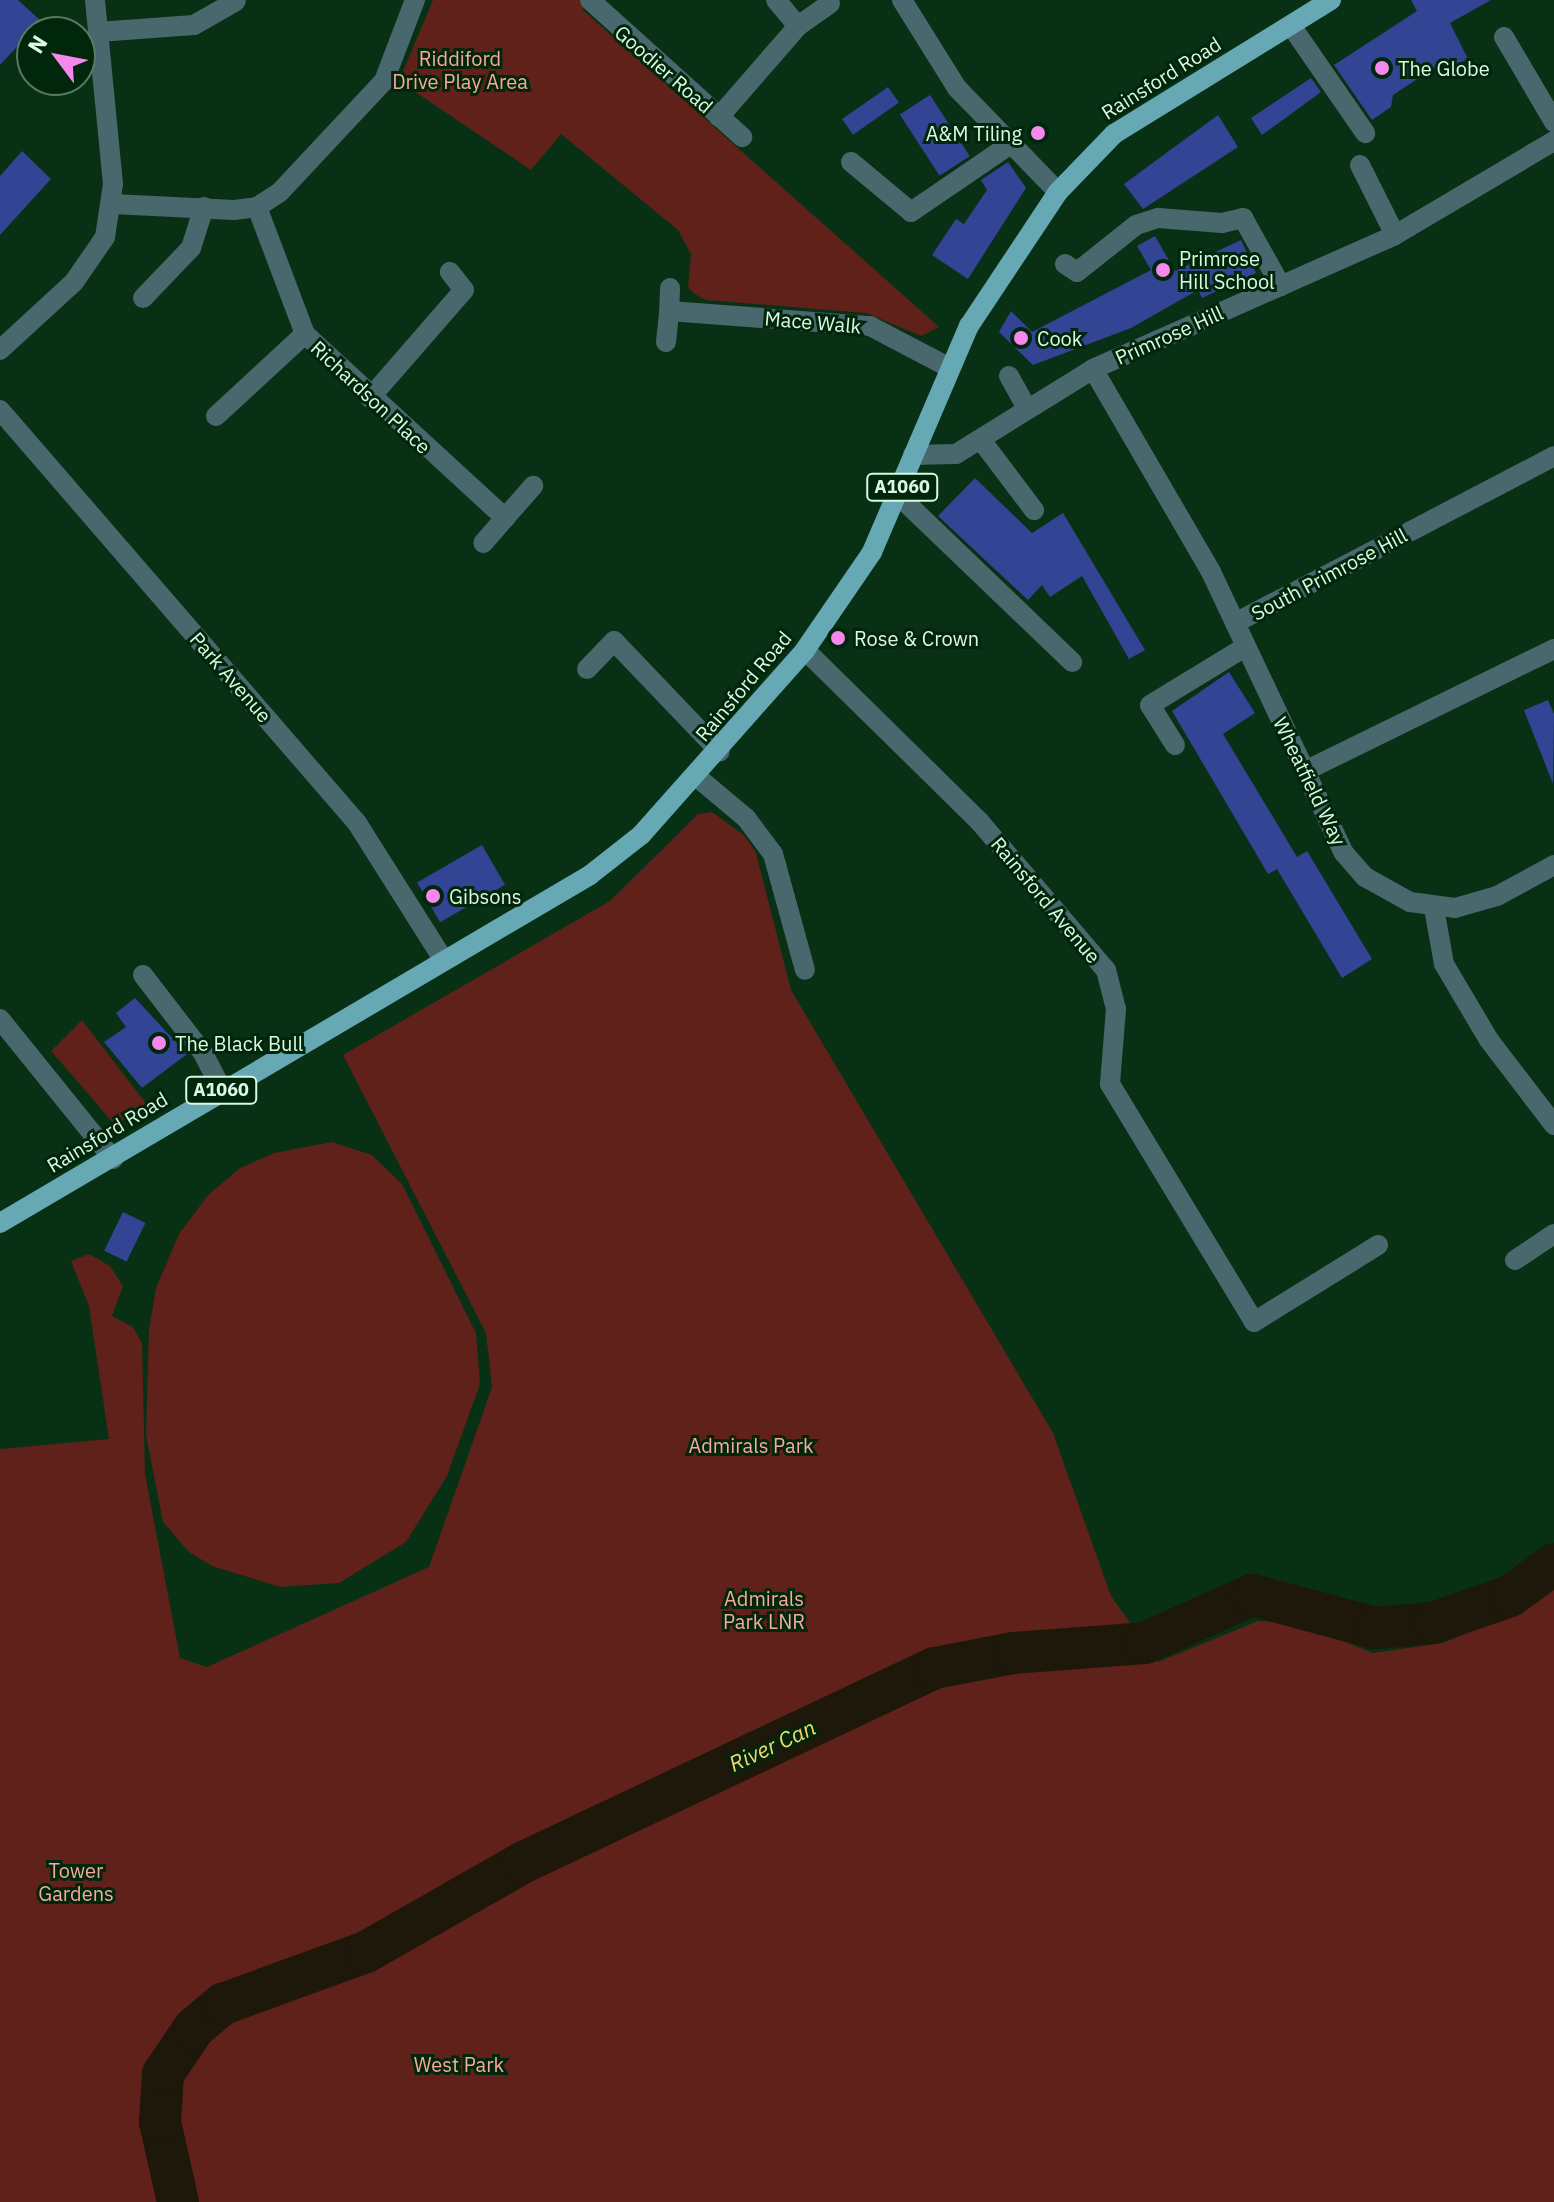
<!DOCTYPE html>
<html>
<head>
<meta charset="utf-8">
<style>
	body { margin:0 }
	#map { position:relative; width:1554px; height:2202px; overflow:hidden; background:#073015; font-family:"IBM Plex Sans",sans-serif }
	div>[style] { position:absolute }
	.green>* { inset:0; background:#5f2119 }
	.river>* { height:42px; margin:-21px; padding:0 21px; transform-origin:21px; border-radius:21px; background:#1d180a }
	.building>* { inset:0; background:#324493; transform-origin:0 0 }
	.minor>* { height:20px; margin:-10px; padding:0 10px; transform-origin:10px; border-radius:10px; background:#49686e }
	.major>* { height:20px; margin:-10px; padding:0 10px; transform-origin:10px; border-radius:10px; background:#66a9b5 }
	.dots>* { width:22px; height:22px; translate:-50% -50%; box-sizing:border-box; border:4px solid #00260b; border-radius:50% }
	span { translate:-50% -50%; white-space:nowrap; text-align:center; line-height:1.15; -webkit-text-stroke:6px #00260b; paint-order:stroke }
	.shield-label span { padding:2px 6px; background:#00260b; border:2px solid; border-radius:6px; -webkit-text-stroke-width:0 }
	.shield-label { font-size:18px; color:#def9e3; font-weight:700 }
	.park-label { font-size:20px; color:#f8a99b }
	.poi-label { font-size:20px; color:#def9e3 }
	.left { translate:0 -50%; text-align:left }
	.right { translate:-100% -50%; text-align:right }
	.street-label { font-size:20px; color:#def9e3 }
	.water-label { font-size:22px; color:#fad66e; font-style:italic }
	.north { position:absolute; left:16px; top:16px; width:80px; height:80px; box-sizing:border-box; background:#00260b; border:2px solid #597a61; border-radius:50%; rotate:302deg; font-size:22px; font-weight:700; line-height:32px; text-align:center; color:#def9e3 }
	.north::after { content:''; display:block; margin:auto; width:28px; height:36px; background:#f688ed; clip-path:polygon(50% 0,100% 100%,50% 72%,0 100%) }
</style>
</head>
<body>
<div id="map">
	<div class="green">
		<div style="clip-path:polygon(433px 0,583px 0,583px 10px,939px 327px,921px 336px,866px 313px,706px 300px,693px 293px,688px 287px,691px 254px,678px 230px,561px 134px,531px 170px,399px 81px)"></div>
		<div style="clip-path:polygon(712px 812px,744px 835px,756px 853px,791px 990px,1053px 1433px,1111px 1596px,1158px 1662px,1258px 1621px,1298px 1623px,1373px 1653px,1443px 1643px,1530px 1607px,1554px 1588px,1554px 2202px,0 2202px,0 1449px,109px 1439px,89px 1306px,71px 1261px,89px 1254px,110px 1266px,123px 1286px,112px 1316px,133px 1327px,142px 1343px,145px 1474px,180px 1658px,207px 1667px,429px 1567px,492px 1387px,486px 1333px,343px 1055px,610px 901px,698px 814px)"></div>
		<div style="clip-path:polygon(82px 1020px,148px 1106px,115px 1125px,51px 1051px)"></div>
		<div style="clip-path:polygon(332px 1142px,372px 1155px,402px 1184px,476px 1333px,480px 1384px,447px 1476px,406px 1542px,339px 1583px,280px 1587px,212px 1566px,189px 1552px,163px 1522px,146px 1435px,149px 1330px,156px 1288px,179px 1234px,208px 1195px,240px 1168px,274px 1153px)"></div>
	</div>
	<div class="river">
		<div style="left:178px;top:2202px;width:82px;rotate:-102.7deg"></div>
		<div style="left:160px;top:2122px;width:48px;rotate:-86.4deg"></div>
		<div style="left:163px;top:2074px;width:55px;rotate:-56deg"></div>
		<div style="left:194px;top:2028px;width:38px;rotate:-40deg"></div>
		<div style="left:223px;top:2004px;width:152px;rotate:-20deg"></div>
		<div style="left:366px;top:1952px;width:182px;rotate:-29.7deg"></div>
		<div style="left:524px;top:1862px;width:454px;rotate:-25.3deg"></div>
		<div style="left:935px;top:1668px;width:79px;rotate:-10.9deg"></div>
		<div style="left:1013px;top:1653px;width:132px;rotate:-4.3deg"></div>
		<div style="left:1145px;top:1643px;width:117px;rotate:-24.2deg"></div>
		<div style="left:1252px;top:1595px;width:127px;rotate:15deg"></div>
		<div style="left:1375px;top:1628px;width:58px;rotate:-4.9deg"></div>
		<div style="left:1433px;top:1623px;width:82px;rotate:-19.3deg"></div>
		<div style="left:1510px;top:1596px;width:54px;rotate:-36deg"></div>
	</div>
	<div class="building">
		<div style="clip-path:polygon(0 0,18px 0,41px 21px,0 65px)"></div>
		<div style="clip-path:polygon(1411px 0,1491px 0,1450px 23px,1468px 59px,1440px 72px,1437px 66px,1393px 95px,1391px 107px,1372px 120px,1334px 65px,1417px 11px)"></div>
		<div style="clip-path:polygon(1311px 78px,1321px 92px,1262px 135px,1251px 118px)"></div>
		<div style="left:888px;top:87px;width:19px;height:56px;rotate:55deg"></div>
		<div style="left:930px;top:95px;width:73px;height:36px;rotate:57deg"></div>
		<div style="clip-path:polygon(1218px 115px,1238px 147px,1143px 209px,1124px 184px)"></div>
		<div style="clip-path:polygon(22px 151px,51px 179px,0 235px,0 176px)"></div>
		<div style="clip-path:polygon(1008px 162px,1026px 188px,968px 279px,932px 255px,956px 219px,964px 224px,987px 190px,981px 180px)"></div>
		<div style="clip-path:polygon(1155px 236px,1175px 271px,1241px 240px,1256px 273px,1202px 298px,1198px 290px,1131px 328px,1033px 365px,999px 332px,1011px 311px,1032px 332px,1151px 270px,1137px 246px)"></div>
		<div style="clip-path:polygon(975px 478px,1032px 533px,1063px 513px,1145px 650px,1129px 659px,1082px 576px,1050px 597px,1042px 585px,1028px 600px,938px 516px)"></div>
		<div style="clip-path:polygon(1229px 672px,1255px 713px,1223px 734px,1297px 857px,1307px 851px,1372px 959px,1342px 978px,1277px 869px,1268px 874px,1172px 711px)"></div>
		<div style="clip-path:polygon(1548px 700px,1554px 714px,1553px 784px,1524px 710px)"></div>
		<div style="left:482px;top:845px;width:46px;height:75px;rotate:60deg"></div>
		<div style="clip-path:polygon(135px 998px,187px 1054px,142px 1088px,104px 1042px,126px 1027px,116px 1013px)"></div>
		<div style="left:123px;top:1212px;width:25px;height:43px;rotate:26deg"></div>
	</div>
	<div class="minor">
		<div style="left:590px;top:0;width:205px;rotate:42deg"></div>
		<div style="left:776px;top:0;width:34px;rotate:50deg"></div>
		<div style="left:902px;top:0;width:104px;rotate:58deg"></div>
		<div style="left:957px;top:88px;width:145px;rotate:45.8deg"></div>
		<div style="left:1292px;top:27px;width:129px;rotate:55.4deg"></div>
		<div style="left:98px;top:32px;width:96px;rotate:-4.2deg"></div>
		<div style="left:194px;top:25px;width:48px;rotate:-29.7deg"></div>
		<div style="left:1504px;top:37px;width:99px;rotate:59.5deg"></div>
		<div style="left:719px;top:117px;width:121px;rotate:-49deg"></div>
		<div style="left:798px;top:26px;width:39px;rotate:-35deg"></div>
		<div style="left:851px;top:162px;width:78px;rotate:39.8deg"></div>
		<div style="left:911px;top:212px;width:122px;rotate:-34.3deg"></div>
		<div style="left:1360px;top:165px;width:78px;rotate:63.4deg"></div>
		<div style="left:113px;top:204px;width:121px;rotate:2.8deg"></div>
		<div style="left:234px;top:210px;width:23px;rotate:-7deg"></div>
		<div style="left:257px;top:207px;width:27px;rotate:-33deg"></div>
		<div style="left:280px;top:192px;width:152px;rotate:-46.9deg"></div>
		<div style="left:384px;top:81px;width:87px;rotate:-69.1deg"></div>
		<div style="left:257px;top:207px;width:136px;rotate:69.3deg"></div>
		<div style="left:305px;top:334px;width:272px;rotate:42.6deg"></div>
		<div style="left:505px;top:518px;width:33px;rotate:131deg"></div>
		<div style="left:1065px;top:264px;width:14px;rotate:34deg"></div>
		<div style="left:1077px;top:272px;width:75px;rotate:-38.5deg"></div>
		<div style="left:1136px;top:225px;width:23px;rotate:-18deg"></div>
		<div style="left:1158px;top:218px;width:64px;rotate:4.5deg"></div>
		<div style="left:1222px;top:223px;width:22px;rotate:-13deg"></div>
		<div style="left:1243px;top:218px;width:78px;rotate:60.8deg"></div>
		<div style="left:670px;top:288px;width:23px;rotate:92deg"></div>
		<div style="left:669px;top:311px;width:202px;rotate:4.3deg"></div>
		<div style="left:870px;top:326px;width:88px;rotate:27.7deg"></div>
		<div style="left:143px;top:298px;width:69px;rotate:-46.2deg"></div>
		<div style="left:191px;top:248px;width:43px;rotate:-72.4deg"></div>
		<div style="left:666px;top:342px;width:31px;rotate:-84deg"></div>
		<div style="left:0;top:350px;width:100px;rotate:-42.6deg"></div>
		<div style="left:74px;top:282px;width:55px;rotate:-55.4deg"></div>
		<div style="left:105px;top:237px;width:54px;rotate:-81.4deg"></div>
		<div style="left:113px;top:184px;width:185px;rotate:-95.6deg"></div>
		<div style="left:1093px;top:369px;width:235px;rotate:59.8deg"></div>
		<div style="left:1211px;top:572px;width:311px;rotate:64.7deg"></div>
		<div style="left:1344px;top:853px;width:32px;rotate:49deg"></div>
		<div style="left:1365px;top:877px;width:51px;rotate:29.1deg"></div>
		<div style="left:1410px;top:902px;width:45px;rotate:7.6deg"></div>
		<div style="left:1455px;top:908px;width:44px;rotate:-15.9deg"></div>
		<div style="left:1497px;top:896px;width:65px;rotate:-28.5deg"></div>
		<div style="left:1009px;top:376px;width:37px;rotate:61deg"></div>
		<div style="left:370px;top:398px;width:143px;rotate:-49deg"></div>
		<div style="left:464px;top:290px;width:23px;rotate:-128deg"></div>
		<div style="left:0;top:410px;width:546px;rotate:49.16deg"></div>
		<div style="left:357px;top:823px;width:161px;rotate:57.7deg"></div>
		<div style="left:216px;top:416px;width:121px;rotate:-42.7deg"></div>
		<div style="left:981px;top:440px;width:88px;rotate:52.9deg"></div>
		<div style="left:913px;top:455px;width:43px;rotate:-1.3deg"></div>
		<div style="left:956px;top:454px;width:161px;rotate:-31.8deg"></div>
		<div style="left:1093px;top:369px;width:330px;rotate:-23.9deg"></div>
		<div style="left:1395px;top:235px;width:185px;rotate:-30.6deg"></div>
		<div style="left:899px;top:496px;width:240px;rotate:43.8deg"></div>
		<div style="left:505px;top:518px;width:43px;rotate:-48.8deg"></div>
		<div style="left:1235px;top:623px;width:360px;rotate:-27.6deg"></div>
		<div style="left:805px;top:650px;width:244px;rotate:44.5deg"></div>
		<div style="left:979px;top:821px;width:196px;rotate:49.6deg"></div>
		<div style="left:1106px;top:970px;width:40px;rotate:75.6deg"></div>
		<div style="left:1116px;top:1009px;width:75px;rotate:94.6deg"></div>
		<div style="left:1110px;top:1084px;width:278px;rotate:58.8deg"></div>
		<div style="left:1254px;top:1322px;width:146px;rotate:-31.8deg"></div>
		<div style="left:587px;top:669px;width:39px;rotate:-46deg"></div>
		<div style="left:614px;top:641px;width:153px;rotate:46.3deg"></div>
		<div style="left:1175px;top:745px;width:47px;rotate:-122deg"></div>
		<div style="left:1150px;top:705px;width:111px;rotate:-31.4deg"></div>
		<div style="left:1305px;top:771px;width:277px;rotate:-26.1deg"></div>
		<div style="left:697px;top:777px;width:64px;rotate:39.9deg"></div>
		<div style="left:746px;top:818px;width:45px;rotate:53.1deg"></div>
		<div style="left:773px;top:854px;width:120px;rotate:74.6deg"></div>
		<div style="left:1434px;top:908px;width:57px;rotate:79.9deg"></div>
		<div style="left:1444px;top:964px;width:88px;rotate:59.4deg"></div>
		<div style="left:1489px;top:1040px;width:107px;rotate:52.6deg"></div>
		<div style="left:143px;top:975px;width:98px;rotate:52.4deg"></div>
		<div style="left:203px;top:1053px;width:42px;rotate:62.8deg"></div>
		<div style="left:0;top:1019px;width:180px;rotate:51.1deg"></div>
		<div style="left:1515px;top:1260px;width:47px;rotate:-33.7deg"></div>
	</div>
	<div class="major">
		<div style="left:0;top:1223px;width:685px;rotate:-30.53deg"></div>
		<div style="left:590px;top:875px;width:65px;rotate:-38.1deg"></div>
		<div style="left:641px;top:835px;width:247px;rotate:-48.4deg"></div>
		<div style="left:805px;top:650px;width:119px;rotate:-55.6deg"></div>
		<div style="left:872px;top:552px;width:246px;rotate:-66.8deg"></div>
		<div style="left:969px;top:326px;width:161px;rotate:-56.4deg"></div>
		<div style="left:1058px;top:192px;width:81px;rotate:-46deg"></div>
		<div style="left:1114px;top:134px;width:255px;rotate:-31.7deg"></div>
	</div>
	<div class="dots">
		<div style="left:1382px;top:68px;background:#f688ed"></div>
		<div style="left:1038px;top:133px;background:#f688ed"></div>
		<div style="left:1163px;top:270px;background:#f688ed"></div>
		<div style="left:1021px;top:338px;background:#f688ed"></div>
		<div style="left:838px;top:638px;background:#f688ed"></div>
		<div style="left:433px;top:896px;background:#f688ed"></div>
		<div style="left:159px;top:1043px;background:#f688ed"></div>
	</div>
	<div class="shield-label">
		<span style="left:902px;top:487px">A1060</span>
		<span style="left:221px;top:1090px">A1060</span>
	</div>
	<div class="park-label">
		<span style="left:460px;top:70px">Riddiford<br>Drive Play Area</span>
		<span style="left:751px;top:1445px">Admirals Park</span>
		<span style="left:764px;top:1610px">Admirals<br>Park LNR</span>
		<span style="left:76px;top:1882px">Tower<br>Gardens</span>
		<span style="left:459px;top:2064px">West Park</span>
	</div>
	<div class="poi-label">
		<span class="left" style="left:1398px;top:68px">The Globe</span>
		<span class="right" style="left:1022px;top:133px">A&amp;M Tiling</span>
		<span class="left" style="left:1179px;top:270px">Primrose<br>Hill School</span>
		<span class="left" style="left:1037px;top:338px">Cook</span>
		<span class="left" style="left:854px;top:638px">Rose &amp; Crown</span>
		<span class="left" style="left:449px;top:896px">Gibsons</span>
		<span class="left" style="left:175px;top:1043px">The Black Bull</span>
	</div>
	<div class="street-label">
		<span style="left:664px;top:69px;rotate:41deg">Goodier Road</span>
		<span style="left:1161px;top:78px;rotate:-32deg">Rainsford Road</span>
		<span style="left:813px;top:322px;rotate:5deg">Mace Walk</span>
		<span style="left:1169px;top:335px;rotate:-24deg">Primrose Hill</span>
		<span style="left:371px;top:397px;rotate:43deg">Richardson Place</span>
		<span style="left:1329px;top:574px;rotate:-28deg">South Primrose Hill</span>
		<span style="left:231px;top:677px;rotate:49deg">Park Avenue</span>
		<span style="left:743px;top:686px;rotate:-50deg">Rainsford Road</span>
		<span style="left:1310px;top:781px;rotate:64deg">Wheatfield Way</span>
		<span style="left:1046px;top:900px;rotate:50deg">Rainsford Avenue</span>
		<span style="left:107px;top:1132px;rotate:-31deg">Rainsford Road</span>
	</div>
	<div class="water-label">
		<span style="left:772px;top:1745px;rotate:-25deg">River Can</span>
	</div>
	<div class="north">N</div>
</div>
</body>
</html>
